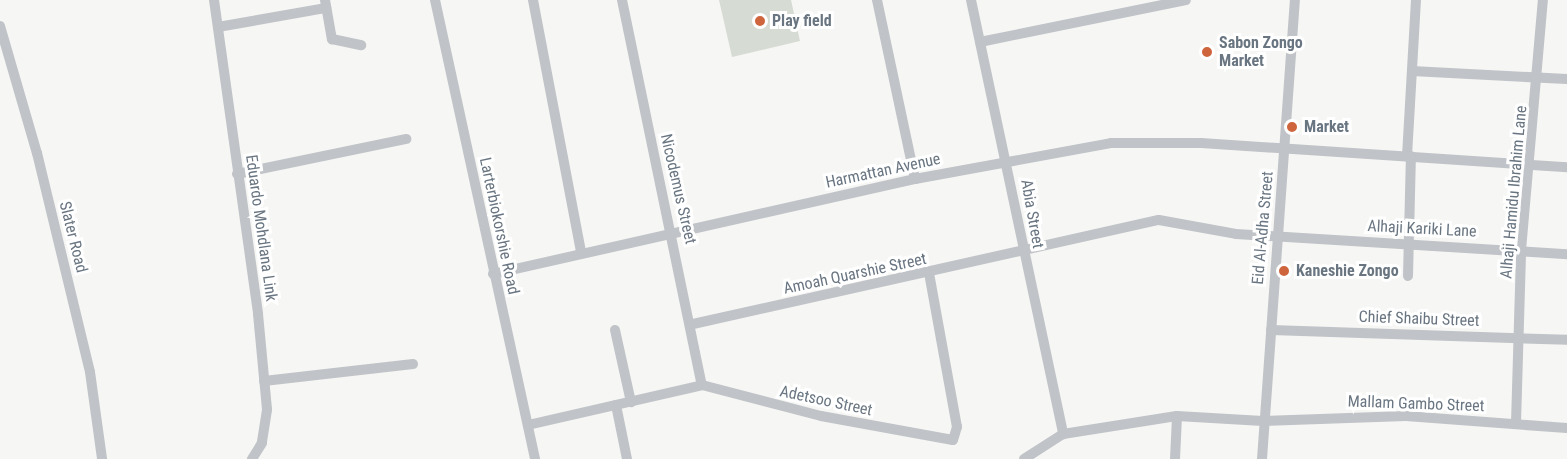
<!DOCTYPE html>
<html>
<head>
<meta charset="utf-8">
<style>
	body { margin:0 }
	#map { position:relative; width:1567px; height:459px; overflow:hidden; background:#f6f6f4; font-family:"Roboto Condensed",sans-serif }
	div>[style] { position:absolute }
	.green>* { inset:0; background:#d6dbd3 }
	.minor>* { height:10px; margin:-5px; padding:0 5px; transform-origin:5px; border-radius:5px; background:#c0c3c7 }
	.dots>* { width:16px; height:16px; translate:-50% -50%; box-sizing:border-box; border:3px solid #fff; border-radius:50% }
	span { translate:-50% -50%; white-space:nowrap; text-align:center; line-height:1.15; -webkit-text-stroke:6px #fff; paint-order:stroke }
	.poi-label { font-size:16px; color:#697581; font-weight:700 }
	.left { translate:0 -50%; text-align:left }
	.street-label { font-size:16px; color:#697581 }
</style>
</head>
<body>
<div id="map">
	<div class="green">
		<div style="clip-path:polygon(719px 0,791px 0,800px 41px,732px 57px)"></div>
	</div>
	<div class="minor">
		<div style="left:214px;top:0;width:317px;rotate:82deg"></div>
		<div style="left:258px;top:314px;width:96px;rotate:84.6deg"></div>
		<div style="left:267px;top:410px;width:33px;rotate:99deg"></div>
		<div style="left:262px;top:443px;width:19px;rotate:122deg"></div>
		<div style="left:325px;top:0;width:40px;rotate:80deg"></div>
		<div style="left:332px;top:39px;width:30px;rotate:12deg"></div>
		<div style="left:435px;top:0;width:470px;rotate:77.7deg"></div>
		<div style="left:533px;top:0;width:257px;rotate:79.2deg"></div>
		<div style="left:622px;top:0;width:393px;rotate:78.3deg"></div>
		<div style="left:877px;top:0;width:183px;rotate:78deg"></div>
		<div style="left:971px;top:0;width:444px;rotate:78deg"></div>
		<div style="left:0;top:26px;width:132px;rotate:73.8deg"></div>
		<div style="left:37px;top:153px;width:225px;rotate:76.4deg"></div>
		<div style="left:90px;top:372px;width:88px;rotate:82.1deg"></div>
		<div style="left:218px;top:27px;width:110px;rotate:-10deg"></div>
		<div style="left:980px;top:42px;width:210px;rotate:-11.5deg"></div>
		<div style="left:1412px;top:71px;width:155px;rotate:3deg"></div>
		<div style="left:1407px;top:156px;width:156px;rotate:-86.7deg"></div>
		<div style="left:237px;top:174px;width:173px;rotate:-11.7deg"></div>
		<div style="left:493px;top:274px;width:433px;rotate:-12.7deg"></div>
		<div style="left:915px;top:179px;width:199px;rotate:-10.4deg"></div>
		<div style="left:1111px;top:143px;width:90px"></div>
		<div style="left:1201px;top:143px;width:367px;rotate:3.8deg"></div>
		<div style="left:1408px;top:276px;width:120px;rotate:-88.6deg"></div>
		<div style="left:693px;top:324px;width:477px;rotate:-12.6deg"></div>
		<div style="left:1159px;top:220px;width:78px;rotate:10.3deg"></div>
		<div style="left:1236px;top:234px;width:332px;rotate:3.5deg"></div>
		<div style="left:615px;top:330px;width:74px;rotate:77.5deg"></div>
		<div style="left:1271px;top:330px;width:296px;rotate:1.9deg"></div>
		<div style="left:264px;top:381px;width:150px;rotate:-6.5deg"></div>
		<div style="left:616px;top:405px;width:55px;rotate:78.5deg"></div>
		<div style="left:1516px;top:423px;width:173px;rotate:-88.3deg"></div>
		<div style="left:1521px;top:250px;width:251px;rotate:-85deg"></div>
		<div style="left:528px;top:425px;width:179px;rotate:-12.9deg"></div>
		<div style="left:702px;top:385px;width:123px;rotate:14.6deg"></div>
		<div style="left:821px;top:416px;width:134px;rotate:10.3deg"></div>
		<div style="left:953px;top:440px;width:14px;rotate:-73deg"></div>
		<div style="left:957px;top:427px;width:157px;rotate:-100.3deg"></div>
		<div style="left:1024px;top:459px;width:46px;rotate:-32.7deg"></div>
		<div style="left:1063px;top:434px;width:115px;rotate:-9deg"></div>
		<div style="left:1177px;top:416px;width:86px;rotate:3.3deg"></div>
		<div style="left:1263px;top:421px;width:143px;rotate:-2deg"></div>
		<div style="left:1406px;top:416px;width:161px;rotate:4.3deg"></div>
		<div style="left:1175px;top:459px;width:43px;rotate:-87.3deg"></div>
		<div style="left:1262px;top:459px;width:460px;rotate:-85.9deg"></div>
	</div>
	<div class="dots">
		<div style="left:760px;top:21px;background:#ce653c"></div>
		<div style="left:1207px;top:52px;background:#ce653c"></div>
		<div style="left:1292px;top:127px;background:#ce653c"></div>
		<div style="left:1284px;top:271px;background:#ce653c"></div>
	</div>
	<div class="poi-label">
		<span class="left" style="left:772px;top:21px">Play field</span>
		<span class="left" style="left:1219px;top:52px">Sabon Zongo<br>Market</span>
		<span class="left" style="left:1304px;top:127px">Market</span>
		<span class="left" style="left:1296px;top:271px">Kaneshie Zongo</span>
	</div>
	<div class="street-label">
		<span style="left:883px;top:171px;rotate:-12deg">Harmattan Avenue</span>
		<span style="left:678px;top:189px;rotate:77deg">Nicodemus Street</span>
		<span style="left:1514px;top:192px;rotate:-85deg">Alhaji Hamidu Ibrahim Lane</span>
		<span style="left:1032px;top:214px;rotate:80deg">Abia Street</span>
		<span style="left:499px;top:226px;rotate:78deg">Larterbiokorshie Road</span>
		<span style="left:261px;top:228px;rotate:82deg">Eduardo Mohdlana Link</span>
		<span style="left:1263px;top:228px;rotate:-85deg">Eid Al-Adha Street</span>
		<span style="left:1422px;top:229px;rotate:3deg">Alhaji Kariki Lane</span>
		<span style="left:73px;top:237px;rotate:76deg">Slater Road</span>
		<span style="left:855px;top:274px;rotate:-12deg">Amoah Quarshie Street</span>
		<span style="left:1419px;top:319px;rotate:2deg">Chief Shaibu Street</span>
		<span style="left:826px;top:401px;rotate:12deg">Adetsoo Street</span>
		<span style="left:1416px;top:404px;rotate:2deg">Mallam Gambo Street</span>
	</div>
</div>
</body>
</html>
